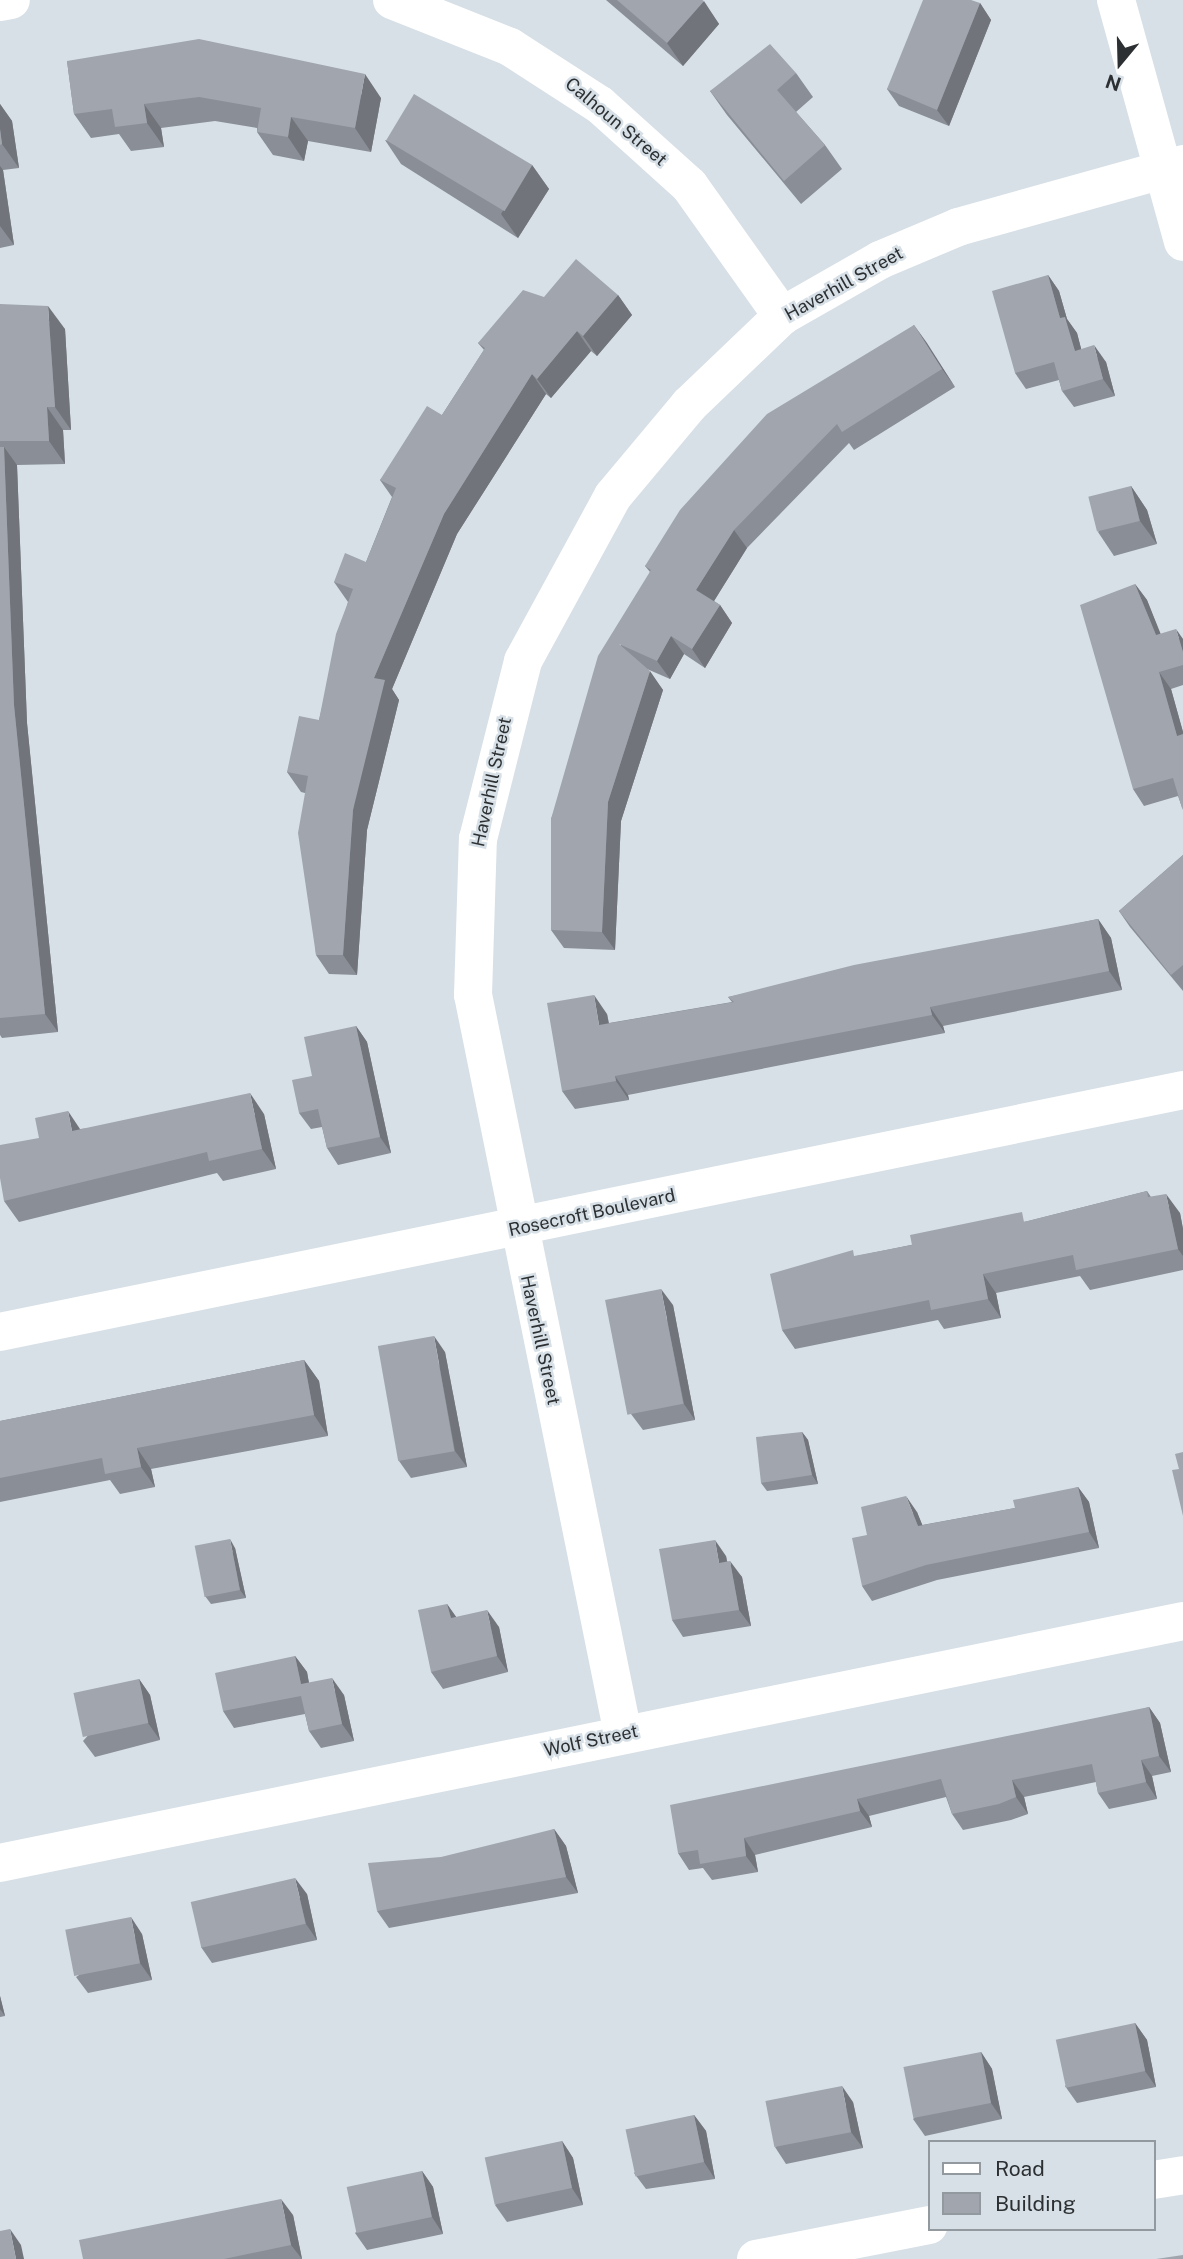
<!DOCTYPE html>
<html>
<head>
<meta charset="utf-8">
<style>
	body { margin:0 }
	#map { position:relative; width:1183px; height:2259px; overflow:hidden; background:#d7e0e7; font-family:"Public Sans",sans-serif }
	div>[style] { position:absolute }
	.minor>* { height:38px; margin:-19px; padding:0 19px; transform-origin:19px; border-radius:19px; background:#fff }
	.major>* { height:38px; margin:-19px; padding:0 19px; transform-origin:19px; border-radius:19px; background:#fff }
	.wall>* { inset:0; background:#8a8e96 }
	.shaded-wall>* { inset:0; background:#71747a }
	.building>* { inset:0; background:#a1a5ae; transform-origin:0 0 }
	span { translate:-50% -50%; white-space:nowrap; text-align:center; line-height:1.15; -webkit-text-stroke:5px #d7e0e7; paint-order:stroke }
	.street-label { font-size:18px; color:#2c3032 }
	.legend { position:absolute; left:928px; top:2140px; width:228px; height:91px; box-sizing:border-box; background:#d7e0e7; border:2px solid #939a9f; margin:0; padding:9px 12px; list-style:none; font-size:21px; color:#2c3032 }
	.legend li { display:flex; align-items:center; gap:14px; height:35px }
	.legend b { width:35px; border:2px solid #939a9f }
	.north { position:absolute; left:1085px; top:28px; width:70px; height:70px; -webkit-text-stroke:5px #d7e0e7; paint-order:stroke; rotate:199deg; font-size:19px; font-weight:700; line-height:28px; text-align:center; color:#2c3032 }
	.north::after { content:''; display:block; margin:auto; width:24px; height:32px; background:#2c3032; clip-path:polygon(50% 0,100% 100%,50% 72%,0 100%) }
</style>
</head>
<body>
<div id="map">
	<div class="minor">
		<div style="left:392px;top:0;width:127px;rotate:21.7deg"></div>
		<div style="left:510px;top:47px;width:107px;rotate:32.8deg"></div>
		<div style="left:600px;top:105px;width:120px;rotate:42deg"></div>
		<div style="left:689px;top:185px;width:161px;rotate:54.6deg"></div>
		<div style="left:0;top:2px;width:11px;rotate:-10deg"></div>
		<div style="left:0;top:1332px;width:1207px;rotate:-11.56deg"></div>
		<div style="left:623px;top:1734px;width:754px;rotate:-101.47deg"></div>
		<div style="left:473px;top:995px;width:156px;rotate:-88.2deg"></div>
		<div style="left:478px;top:839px;width:184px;rotate:-75.8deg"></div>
		<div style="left:523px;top:661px;width:188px;rotate:-61.4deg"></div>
		<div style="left:613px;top:496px;width:119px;rotate:-50.1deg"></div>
		<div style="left:689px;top:405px;width:129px;rotate:-43.7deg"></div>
		<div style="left:782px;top:316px;width:113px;rotate:-29.7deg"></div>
		<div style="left:880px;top:260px;width:85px;rotate:-22.9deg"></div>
		<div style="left:958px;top:227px;width:234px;rotate:-15.6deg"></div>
		<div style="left:0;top:1863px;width:1207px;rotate:-11.56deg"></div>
		<div style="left:1153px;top:2180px;width:30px;rotate:-9deg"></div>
		<div style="left:756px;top:2259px;width:176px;rotate:-11.1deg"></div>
	</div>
	<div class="major">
		<div style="left:1116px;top:0;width:251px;rotate:74.5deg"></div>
	</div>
	<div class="wall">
		<div style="clip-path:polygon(606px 0,702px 0,719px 24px,683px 66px)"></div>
		<div style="clip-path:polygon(980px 3px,991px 20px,949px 126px,899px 106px,887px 89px)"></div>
		<div style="clip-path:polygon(67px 61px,381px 98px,371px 152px,308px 141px,304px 161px,273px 155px,257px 132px,257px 128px,215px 121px,161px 128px,164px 147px,131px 151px,119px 134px,91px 138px,74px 114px)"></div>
		<div style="clip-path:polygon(796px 73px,813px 97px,796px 112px,825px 145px,842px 169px,801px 204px,727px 115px,710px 91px)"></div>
		<div style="clip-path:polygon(0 104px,12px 121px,19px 168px,3px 170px,14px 245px,0 248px)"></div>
		<div style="clip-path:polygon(385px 140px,532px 165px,549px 189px,518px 238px,401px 164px)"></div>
		<div style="clip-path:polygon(1048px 275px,1059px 291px,1067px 319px,1077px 333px,1081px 349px,1106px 362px,1115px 396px,1074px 407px,1062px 391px,1059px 380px,1026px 389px,1015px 373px)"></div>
		<div style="clip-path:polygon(618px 295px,632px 315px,597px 356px,591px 351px,551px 398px,546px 394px,457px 534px,392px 689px,399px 700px,367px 830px,357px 975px,329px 974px,316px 955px,305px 793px,301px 792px,287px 772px,319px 720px,348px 602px,334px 582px,366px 562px,392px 497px,380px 480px,442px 415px,484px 350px,478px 343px,544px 297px)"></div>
		<div style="clip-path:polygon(0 304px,65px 329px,71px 430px,63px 430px,65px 464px,17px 465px,27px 723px,58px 1032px,2px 1038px,0 1035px)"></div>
		<div style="clip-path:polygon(914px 325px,955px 387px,854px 450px,849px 443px,747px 548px,714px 601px,720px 605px,732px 623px,705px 668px,684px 654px,670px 679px,647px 669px,663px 690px,621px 821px,615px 950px,564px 948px,551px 930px,551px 819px,650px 572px,645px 566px)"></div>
		<div style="clip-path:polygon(1131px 486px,1147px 510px,1157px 544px,1114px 556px,1098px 532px)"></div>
		<div style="clip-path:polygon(1135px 584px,1147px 600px,1160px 634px,1183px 639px,1183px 685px,1171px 689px,1183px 732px,1183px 810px,1178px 796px,1144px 806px,1133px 789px)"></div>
		<div style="clip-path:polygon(1183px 855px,1183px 991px,1130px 927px,1119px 911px)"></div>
		<div style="clip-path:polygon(1098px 919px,1111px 938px,1122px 990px,943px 1026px,945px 1033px,628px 1095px,629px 1100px,575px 1109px,562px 1091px,607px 1014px,609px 1023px,732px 1002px,728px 997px)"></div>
		<div style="clip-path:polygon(356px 1026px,367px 1042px,391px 1153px,338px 1165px,327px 1148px,322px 1127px,311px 1129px,299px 1113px,312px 1076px)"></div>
		<div style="clip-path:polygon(264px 1114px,276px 1169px,223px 1181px,217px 1173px,19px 1222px,4px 1201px,80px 1129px)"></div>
		<div style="clip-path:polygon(1147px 1191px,1151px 1197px,1180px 1213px,1183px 1229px,1183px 1270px,1090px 1290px,1080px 1276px,996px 1293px,1001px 1318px,944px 1329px,938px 1320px,795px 1349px,782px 1330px,857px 1256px,1028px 1221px)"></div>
		<div style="clip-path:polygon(673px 1305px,695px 1420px,643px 1430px,631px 1414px)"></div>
		<div style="clip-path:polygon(445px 1352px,467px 1467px,411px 1478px,399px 1461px)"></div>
		<div style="clip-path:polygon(304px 1360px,319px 1381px,328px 1436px,151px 1469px,155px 1487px,120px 1494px,110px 1480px,0 1502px,0 1421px)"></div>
		<div style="clip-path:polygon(802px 1432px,808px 1440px,818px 1484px,767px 1491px,761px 1483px)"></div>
		<div style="clip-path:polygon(1078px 1487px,1089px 1502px,1099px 1548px,937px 1580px,872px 1601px,862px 1586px,867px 1535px,917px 1512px,922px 1525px,1015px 1508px)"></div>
		<div style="clip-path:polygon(235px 1548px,246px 1598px,211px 1604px,205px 1596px)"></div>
		<div style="clip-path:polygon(726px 1556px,727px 1561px,742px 1577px,751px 1626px,683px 1637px,672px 1620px)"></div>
		<div style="clip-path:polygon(447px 1604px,456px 1617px,499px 1627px,508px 1672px,443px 1689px,431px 1672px)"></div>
		<div style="clip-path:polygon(295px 1656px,307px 1672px,309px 1683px,344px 1695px,354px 1741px,321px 1748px,309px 1731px,305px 1714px,234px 1728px,223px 1711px)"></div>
		<div style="clip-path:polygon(139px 1679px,150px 1695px,160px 1740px,95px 1757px,83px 1741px)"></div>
		<div style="clip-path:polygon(1149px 1707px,1160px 1723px,1171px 1772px,1152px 1776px,1157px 1799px,1109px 1809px,1098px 1793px,1096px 1782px,1024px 1797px,1028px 1814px,1011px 1820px,963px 1830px,952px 1814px,946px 1797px,869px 1816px,872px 1827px,755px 1855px,758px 1872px,712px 1880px,703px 1868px,689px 1870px,678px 1853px)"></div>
		<div style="clip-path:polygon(554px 1829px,566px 1846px,578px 1893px,389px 1928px,377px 1911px)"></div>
		<div style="clip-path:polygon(307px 1894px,317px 1940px,212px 1963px,201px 1947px)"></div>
		<div style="clip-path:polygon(142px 1934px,152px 1980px,88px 1993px,76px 1977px)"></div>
		<div style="clip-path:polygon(0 1996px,5px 2016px,0 2017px)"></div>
		<div style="clip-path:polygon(1135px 2023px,1147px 2040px,1156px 2087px,1077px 2103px,1065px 2086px)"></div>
		<div style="clip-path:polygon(981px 2052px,992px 2069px,1002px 2119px,925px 2136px,913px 2119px)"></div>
		<div style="clip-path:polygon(853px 2102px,863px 2148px,786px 2164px,775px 2147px)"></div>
		<div style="clip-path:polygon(694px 2115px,706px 2131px,715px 2179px,646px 2189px,634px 2173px)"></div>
		<div style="clip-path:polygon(562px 2141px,573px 2158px,583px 2205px,507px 2222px,495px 2205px)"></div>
		<div style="clip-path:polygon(422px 2171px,433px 2187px,443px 2234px,367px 2250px,355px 2233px)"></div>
		<div style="clip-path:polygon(293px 2215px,302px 2259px,83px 2259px)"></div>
	</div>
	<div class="shaded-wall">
		<div style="clip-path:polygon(704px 1px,719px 24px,683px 66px,667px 43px)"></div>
		<div style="clip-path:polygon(980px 3px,991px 20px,949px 126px,937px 110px)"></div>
		<div style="clip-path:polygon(365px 74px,381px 98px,371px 152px,355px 128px)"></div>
		<div style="clip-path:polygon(0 104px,12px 121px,19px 168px,2px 144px,0 129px)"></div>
		<div style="clip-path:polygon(144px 104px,161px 128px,164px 147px,147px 123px)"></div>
		<div style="clip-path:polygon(291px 117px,308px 141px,304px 161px,288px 137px)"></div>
		<div style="clip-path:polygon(532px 165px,549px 189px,518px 238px,501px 214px)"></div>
		<div style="clip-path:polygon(0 166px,3px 170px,14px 245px,0 226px)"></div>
		<div style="clip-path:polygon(1048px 275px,1059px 291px,1067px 319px,1077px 333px,1086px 367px,1075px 351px,1060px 318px)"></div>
		<div style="clip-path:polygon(618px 295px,632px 315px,597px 356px,583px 336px)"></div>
		<div style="clip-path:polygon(48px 306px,65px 329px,71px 430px,55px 407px)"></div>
		<div style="clip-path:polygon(914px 325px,927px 343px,955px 387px,942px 369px)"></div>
		<div style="clip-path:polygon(577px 331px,591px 351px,551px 398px,537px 379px)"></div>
		<div style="clip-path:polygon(1094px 345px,1106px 362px,1115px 396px,1103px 379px)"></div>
		<div style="clip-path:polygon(532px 374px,546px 394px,457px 534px,392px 689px,399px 700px,367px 830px,357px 975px,343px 955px,353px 810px,374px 678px,444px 514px)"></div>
		<div style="clip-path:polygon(47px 407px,63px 430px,65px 464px,49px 441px)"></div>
		<div style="clip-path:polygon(4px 447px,17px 465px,27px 723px,58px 1032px,45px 1014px,14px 705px)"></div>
		<div style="clip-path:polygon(1131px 486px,1147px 510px,1157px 544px,1140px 521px)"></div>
		<div style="clip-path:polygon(734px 530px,747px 548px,709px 609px,696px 590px)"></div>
		<div style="clip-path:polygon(1135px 584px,1147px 600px,1168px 652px,1156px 635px)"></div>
		<div style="clip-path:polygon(720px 605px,732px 623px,705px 668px,692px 649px)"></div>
		<div style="clip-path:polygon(1176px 629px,1183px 639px,1183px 652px)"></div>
		<div style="clip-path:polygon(671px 636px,684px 654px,670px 679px,657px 661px)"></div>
		<div style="clip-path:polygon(650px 671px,663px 690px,621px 821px,615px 950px,602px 932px,608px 802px)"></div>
		<div style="clip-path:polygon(1159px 672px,1171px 689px,1183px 732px,1183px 744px,1177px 736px)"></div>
		<div style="clip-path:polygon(1098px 919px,1111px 938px,1122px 990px,1109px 971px)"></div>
		<div style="clip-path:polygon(594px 995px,607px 1014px,612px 1043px,599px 1025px)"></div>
		<div style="clip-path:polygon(930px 1007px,943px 1026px,945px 1033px,932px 1015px)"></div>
		<div style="clip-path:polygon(356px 1026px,367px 1042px,391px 1153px,380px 1137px)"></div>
		<div style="clip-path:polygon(615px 1076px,628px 1095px,629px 1100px,616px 1081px)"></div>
		<div style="clip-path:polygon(250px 1093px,264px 1114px,276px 1169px,262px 1149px)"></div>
		<div style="clip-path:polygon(68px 1111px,82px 1132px,72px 1131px)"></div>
		<div style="clip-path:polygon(1166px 1194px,1180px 1213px,1183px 1229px,1183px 1256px,1178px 1249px)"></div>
		<div style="clip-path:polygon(983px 1274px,996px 1293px,1001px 1318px,988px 1299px)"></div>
		<div style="clip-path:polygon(661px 1289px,673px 1305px,695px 1420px,684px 1404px)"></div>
		<div style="clip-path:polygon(434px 1336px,445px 1352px,467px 1467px,455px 1451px)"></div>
		<div style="clip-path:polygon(304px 1360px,319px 1381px,328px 1436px,314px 1415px)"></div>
		<div style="clip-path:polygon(802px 1432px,808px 1440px,818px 1484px,812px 1475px)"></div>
		<div style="clip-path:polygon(137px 1448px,151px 1469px,155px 1487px,141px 1467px)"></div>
		<div style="clip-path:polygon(1078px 1487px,1089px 1502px,1099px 1548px,1089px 1532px)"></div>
		<div style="clip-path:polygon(906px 1496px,917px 1512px,929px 1541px,918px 1526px)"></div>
		<div style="clip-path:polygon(230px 1539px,235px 1548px,246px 1598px,240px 1590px)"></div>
		<div style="clip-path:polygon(715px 1540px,726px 1556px,730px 1579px,719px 1563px)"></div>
		<div style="clip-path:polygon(730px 1561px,742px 1577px,751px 1626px,739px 1610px)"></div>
		<div style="clip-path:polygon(447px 1604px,459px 1621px,451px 1618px)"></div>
		<div style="clip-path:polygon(487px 1610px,499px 1627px,508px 1672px,497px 1656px)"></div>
		<div style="clip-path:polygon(295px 1656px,307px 1672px,312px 1701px,301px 1684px)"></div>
		<div style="clip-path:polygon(332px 1678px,344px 1695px,354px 1741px,342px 1724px)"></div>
		<div style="clip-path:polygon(139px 1679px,150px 1695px,160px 1740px,148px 1723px)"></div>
		<div style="clip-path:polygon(1149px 1707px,1160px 1723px,1171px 1772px,1159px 1756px)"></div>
		<div style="clip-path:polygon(1141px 1760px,1152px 1776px,1157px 1799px,1146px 1782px)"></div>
		<div style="clip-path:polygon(1012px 1780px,1024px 1797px,1028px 1814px,1016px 1797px)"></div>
		<div style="clip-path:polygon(857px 1799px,869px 1816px,872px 1827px,860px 1811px)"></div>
		<div style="clip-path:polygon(554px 1829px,566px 1846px,578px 1893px,566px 1877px)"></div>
		<div style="clip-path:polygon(744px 1838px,755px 1855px,758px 1872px,746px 1856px)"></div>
		<div style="clip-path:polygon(295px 1878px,307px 1894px,317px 1940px,306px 1924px)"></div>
		<div style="clip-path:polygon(131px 1917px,142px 1934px,152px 1980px,140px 1963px)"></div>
		<div style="clip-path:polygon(0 1996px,5px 2016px,0 2009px)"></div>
		<div style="clip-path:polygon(1135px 2023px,1147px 2040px,1156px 2087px,1145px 2071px)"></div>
		<div style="clip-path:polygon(981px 2052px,992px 2069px,1002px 2119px,991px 2103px)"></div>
		<div style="clip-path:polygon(842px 2086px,853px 2102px,863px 2148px,851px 2132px)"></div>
		<div style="clip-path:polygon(694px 2115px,706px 2131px,715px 2179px,704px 2162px)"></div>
		<div style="clip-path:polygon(562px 2141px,573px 2158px,583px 2205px,572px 2188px)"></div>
		<div style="clip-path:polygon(422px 2171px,433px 2187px,443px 2234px,432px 2217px)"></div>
		<div style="clip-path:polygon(281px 2199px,293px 2215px,302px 2259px,291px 2245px)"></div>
		<div style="clip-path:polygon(10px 2229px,21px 2245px,24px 2259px,16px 2259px)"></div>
	</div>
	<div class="building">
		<div style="clip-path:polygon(617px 0,702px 0,704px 1px,667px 43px)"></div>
		<div style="clip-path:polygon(923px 0,971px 0,980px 3px,937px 110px,887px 89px)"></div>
		<div style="clip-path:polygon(199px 39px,365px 74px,355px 128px,291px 117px,288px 137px,257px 132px,261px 108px,199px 97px,144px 104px,147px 123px,115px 127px,112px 109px,74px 114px,67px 61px)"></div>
		<div style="clip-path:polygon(770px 44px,796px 73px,777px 90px,825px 145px,784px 181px,710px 91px)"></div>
		<div style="left:414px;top:94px;width:138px;height:54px;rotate:31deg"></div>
		<div style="clip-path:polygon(0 129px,2px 144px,0 145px)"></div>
		<div style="clip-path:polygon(576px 259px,618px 295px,583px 336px,577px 331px,537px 379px,532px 374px,444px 514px,374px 678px,385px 680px,353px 810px,343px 955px,316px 955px,298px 833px,308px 776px,287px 772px,299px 716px,319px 720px,336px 634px,353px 589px,334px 582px,345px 553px,366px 562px,396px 488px,380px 480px,427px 406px,442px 415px,485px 348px,478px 343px,523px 290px,544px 297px)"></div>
		<div style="clip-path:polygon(1048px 275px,1060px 318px,1065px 317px,1075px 351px,1094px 345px,1103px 379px,1062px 391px,1054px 362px,1015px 373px,992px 291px)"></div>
		<div style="clip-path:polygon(0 304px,48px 306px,55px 407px,47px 407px,49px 441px,0 441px)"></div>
		<div style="clip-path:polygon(914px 325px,942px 369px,842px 432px,837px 424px,734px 530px,696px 590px,720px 605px,692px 649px,671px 636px,657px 661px,619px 644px,650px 671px,608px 802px,602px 932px,551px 930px,551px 819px,598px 656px,651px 570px,645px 566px,680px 510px,767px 414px)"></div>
		<div style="clip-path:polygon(0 447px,4px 447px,14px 705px,45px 1014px,0 1018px)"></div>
		<div style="left:1131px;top:486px;width:36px;height:44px;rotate:76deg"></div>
		<div style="clip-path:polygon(1135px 584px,1156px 635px,1176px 629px,1183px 652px,1183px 665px,1159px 672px,1177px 736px,1183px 734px,1183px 808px,1182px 808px,1173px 778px,1133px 789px,1080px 605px)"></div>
		<div style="clip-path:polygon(1183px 855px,1183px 965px,1171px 975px,1119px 911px)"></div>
		<div style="clip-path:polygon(1098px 919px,1109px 971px,930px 1007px,932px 1015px,615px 1076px,616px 1081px,562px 1091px,547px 1003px,594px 995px,599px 1025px,734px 1002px,728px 997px,854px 965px)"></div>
		<div style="clip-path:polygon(356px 1026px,380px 1137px,327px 1148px,318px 1109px,299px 1113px,292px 1080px,312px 1076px,304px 1037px)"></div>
		<div style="clip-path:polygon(250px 1093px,262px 1149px,209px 1161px,207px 1152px,4px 1201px,0 1178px,0 1145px,39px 1138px,35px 1118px,68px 1111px,72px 1131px)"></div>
		<div style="clip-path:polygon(1147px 1191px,1148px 1197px,1166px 1194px,1178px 1249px,1076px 1270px,1073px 1255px,983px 1274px,988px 1299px,931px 1310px,929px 1300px,782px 1330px,770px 1274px,853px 1250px,854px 1256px,912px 1245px,910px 1235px,1022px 1212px,1024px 1222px)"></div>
		<div style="left:661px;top:1289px;width:117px;height:57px;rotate:79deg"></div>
		<div style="left:434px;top:1336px;width:117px;height:57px;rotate:80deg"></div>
		<div style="clip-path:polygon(304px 1360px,314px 1415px,137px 1448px,141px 1467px,105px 1474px,102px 1458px,0 1478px,0 1421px)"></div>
		<div style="clip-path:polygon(802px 1432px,812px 1475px,761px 1483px,756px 1437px)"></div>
		<div style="clip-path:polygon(1183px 1452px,1183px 1516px,1172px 1470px,1179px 1469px,1175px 1454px)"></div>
		<div style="clip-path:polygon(1078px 1487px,1089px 1532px,926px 1565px,862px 1586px,852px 1538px,867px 1535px,861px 1507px,906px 1496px,918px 1526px,1015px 1508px,1013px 1500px)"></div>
		<div style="left:230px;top:1539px;width:52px;height:36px;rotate:79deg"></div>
		<div style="clip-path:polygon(715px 1540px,719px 1563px,730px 1561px,739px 1610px,672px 1620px,659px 1549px)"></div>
		<div style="clip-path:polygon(447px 1604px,451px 1618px,487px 1610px,497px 1656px,431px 1672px,418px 1610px)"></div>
		<div style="clip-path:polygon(295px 1656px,301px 1684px,332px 1678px,342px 1724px,309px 1731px,301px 1696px,223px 1711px,215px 1673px)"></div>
		<div style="left:139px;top:1679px;width:45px;height:67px;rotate:78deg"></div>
		<div style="clip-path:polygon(1149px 1707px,1159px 1756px,1141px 1760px,1146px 1782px,1098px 1793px,1092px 1764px,1012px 1780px,1016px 1797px,999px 1804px,952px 1814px,941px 1779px,857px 1799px,860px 1811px,744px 1838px,746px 1856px,700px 1864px,698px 1850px,678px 1853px,670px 1805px)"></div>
		<div style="clip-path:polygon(554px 1829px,566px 1877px,377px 1911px,368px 1863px,441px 1857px)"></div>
		<div style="left:295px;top:1878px;width:47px;height:107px;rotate:77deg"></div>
		<div style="left:131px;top:1917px;width:47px;height:67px;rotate:79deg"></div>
		<div style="left:1135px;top:2023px;width:49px;height:81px;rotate:78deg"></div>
		<div style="left:981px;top:2052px;width:52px;height:79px;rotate:79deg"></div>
		<div style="left:842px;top:2086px;width:47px;height:78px;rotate:79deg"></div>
		<div style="left:694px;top:2115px;width:48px;height:70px;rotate:78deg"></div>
		<div style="left:562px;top:2141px;width:48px;height:79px;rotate:78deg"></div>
		<div style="left:422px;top:2171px;width:47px;height:77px;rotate:78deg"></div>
		<div style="clip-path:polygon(281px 2199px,291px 2245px,224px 2259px,83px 2259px,79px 2240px)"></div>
		<div style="clip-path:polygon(10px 2229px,16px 2259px,0 2259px,0 2231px)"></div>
		<div style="clip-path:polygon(1183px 2255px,1183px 2259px,1156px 2259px)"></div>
	</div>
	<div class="street-label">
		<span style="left:616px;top:122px;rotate:40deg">Calhoun Street</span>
		<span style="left:844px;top:284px;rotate:-29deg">Haverhill Street</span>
		<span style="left:492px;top:782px;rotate:-78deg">Haverhill Street</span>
		<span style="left:592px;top:1213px;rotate:-12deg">Rosecroft Boulevard</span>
		<span style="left:540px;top:1340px;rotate:78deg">Haverhill Street</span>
		<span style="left:591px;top:1741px;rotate:-12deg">Wolf Street</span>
	</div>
	<ul class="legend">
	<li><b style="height:9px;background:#fff"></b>Road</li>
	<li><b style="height:19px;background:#a1a5ae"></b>Building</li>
	</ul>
	<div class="north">N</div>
</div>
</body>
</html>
